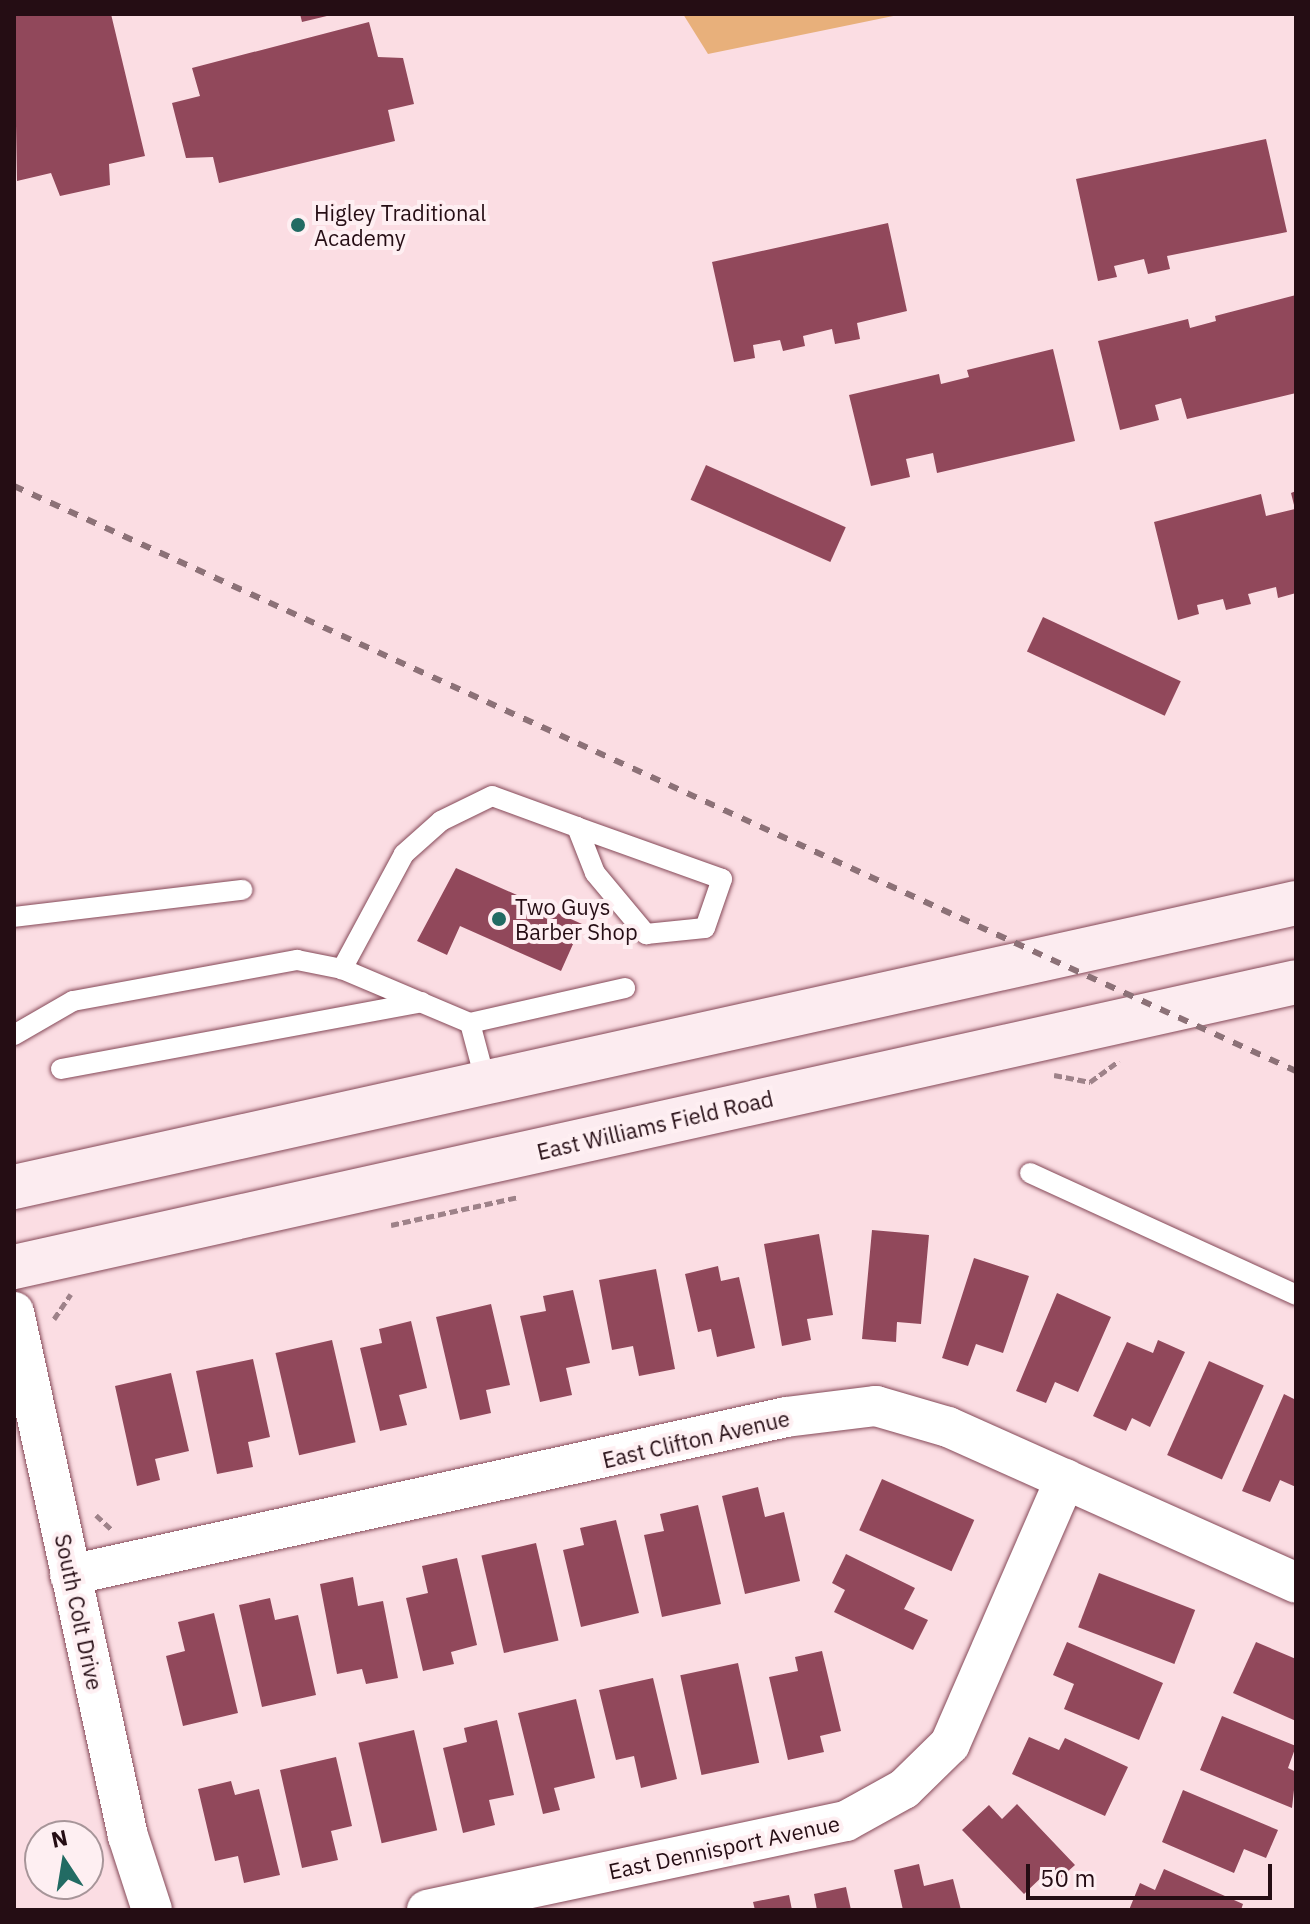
<!DOCTYPE html>
<html>
<head>
<meta charset="utf-8">
<style>
	body { margin:0 }
	#map { position:relative; width:1310px; height:1924px; overflow:hidden; background:#fbdde3; font-family:"IBM Plex Sans",sans-serif }
	div>[style] { position:absolute }
	.green>* { inset:0; background:#e8b07b }
	.building>* { inset:0; background:#91485b; transform-origin:0 0 }
	.path>* { height:5px; margin-top:-2.5px; transform-origin:0; background:repeating-linear-gradient(90deg,#9e8289 0 8px,transparent 0 12px) }
	.roads { filter:drop-shadow(0 0 2px #854958) drop-shadow(0 0 2px #854958) }
	.lane>* { height:20px; margin:-10px; padding:0 10px; transform-origin:10px; border-radius:10px; background:#fff }
	.street>* { height:40px; margin:-20px; padding:0 20px; transform-origin:20px; border-radius:20px; background:#fff }
	.secondary>* { height:44px; margin:-22px; padding:0 22px; transform-origin:22px; border-radius:22px; background:#fcecf0 }
	.rail>* { height:6px; margin-top:-3px; transform-origin:0; background:repeating-linear-gradient(90deg,#8c7177 0 10px,transparent 0 20px) }
	.dots>* { width:22px; height:22px; translate:-50% -50%; box-sizing:border-box; border:4px solid #feeff2; border-radius:50% }
	span { translate:-50% -50%; white-space:nowrap; text-align:center; line-height:1.15; -webkit-text-stroke:8px #feeff2; paint-order:stroke }
	.poi-label { font-size:22px; color:#250d14 }
	.left { translate:0 -50%; text-align:left }
	.street-label { font-size:22px; color:#250d14 }
	.frame { position:absolute; inset:0; border:16px solid #250d14; pointer-events:none }
	.north { position:absolute; left:24px; top:1820px; width:80px; height:80px; box-sizing:border-box; background:#feeff2; border:2px solid #a79599; border-radius:50%; rotate:348deg; font-size:22px; font-weight:700; line-height:32px; text-align:center; color:#250d14 }
	.north::after { content:''; display:block; margin:auto; width:28px; height:36px; background:#226b63; clip-path:polygon(50% 0,100% 100%,50% 72%,0 100%) }
	.scale { position:absolute; left:1026px; top:1864px; width:246px; height:36px; box-sizing:border-box; border:4px solid #250d14; border-top:0; padding-left:10px; font-size:24px; line-height:28px; white-space:nowrap; color:#250d14; -webkit-text-stroke:6px #feeff2; paint-order:stroke }
</style>
</head>
<body>
<div id="map">
	<div class="green">
		<div style="clip-path:polygon(683px 14px,903px 14px,708px 54px)"></div>
	</div>
	<div class="building">
		<div style="clip-path:polygon(14px 14px,111px 14px,145px 156px,109px 164px,110px 185px,60px 196px,51px 173px,17px 181px)"></div>
		<div style="clip-path:polygon(300px 14px,331px 14px,331px 15px,302px 22px)"></div>
		<div style="clip-path:polygon(369px 22px,378px 57px,403px 58px,414px 104px,388px 110px,395px 141px,219px 183px,213px 157px,186px 158px,172px 103px,200px 96px,192px 68px)"></div>
		<div style="clip-path:polygon(1266px 139px,1287px 232px,1167px 256px,1170px 269px,1148px 274px,1144px 259px,1114px 266px,1117px 277px,1098px 281px,1076px 179px)"></div>
		<div style="clip-path:polygon(888px 223px,907px 311px,857px 323px,860px 339px,835px 344px,832px 329px,803px 336px,805px 346px,783px 351px,780px 340px,753px 345px,755px 358px,734px 362px,712px 262px)"></div>
		<div style="clip-path:polygon(1296px 295px,1296px 393px,1187px 419px,1181px 398px,1155px 405px,1159px 420px,1120px 430px,1098px 341px,1188px 319px,1190px 328px,1216px 321px,1215px 316px)"></div>
		<div style="clip-path:polygon(1053px 349px,1075px 441px,937px 473px,933px 453px,906px 459px,910px 477px,871px 486px,849px 395px,939px 374px,941px 384px,969px 377px,967px 370px)"></div>
		<div style="left:706px;top:465px;width:153px;height:38px;rotate:24deg"></div>
		<div style="clip-path:polygon(1296px 491px,1296px 593px,1278px 598px,1276px 587px,1248px 594px,1251px 604px,1226px 610px,1223px 599px,1197px 605px,1199px 614px,1178px 620px,1154px 522px,1261px 494px,1266px 516px,1295px 509px,1291px 493px)"></div>
		<div style="left:1043px;top:617px;width:152px;height:38px;rotate:25deg"></div>
		<div style="clip-path:polygon(456px 868px,582px 924px,561px 971px,460px 926px,447px 955px,417px 941px)"></div>
		<div style="clip-path:polygon(872px 1230px,929px 1235px,921px 1324px,897px 1322px,896px 1342px,862px 1339px)"></div>
		<div style="clip-path:polygon(819px 1234px,833px 1315px,807px 1319px,811px 1340px,782px 1346px,764px 1244px)"></div>
		<div style="clip-path:polygon(974px 1258px,1029px 1276px,1003px 1353px,976px 1344px,968px 1366px,942px 1358px)"></div>
		<div style="clip-path:polygon(718px 1266px,721px 1281px,739px 1277px,755px 1348px,717px 1357px,711px 1329px,698px 1332px,685px 1274px)"></div>
		<div style="clip-path:polygon(656px 1269px,675px 1369px,639px 1376px,633px 1346px,612px 1350px,599px 1280px)"></div>
		<div style="clip-path:polygon(573px 1290px,590px 1363px,566px 1368px,572px 1395px,540px 1402px,520px 1316px,546px 1311px,543px 1296px)"></div>
		<div style="clip-path:polygon(1057px 1293px,1111px 1317px,1078px 1392px,1055px 1382px,1046px 1403px,1016px 1391px)"></div>
		<div style="clip-path:polygon(491px 1304px,510px 1385px,486px 1390px,491px 1413px,460px 1420px,436px 1317px)"></div>
		<div style="clip-path:polygon(411px 1321px,427px 1388px,399px 1395px,407px 1425px,380px 1431px,360px 1348px,382px 1343px,379px 1329px)"></div>
		<div style="left:332px;top:1340px;width:105px;height:58px;rotate:77deg"></div>
		<div style="clip-path:polygon(1158px 1340px,1185px 1352px,1150px 1427px,1132px 1418px,1126px 1431px,1093px 1416px,1127px 1342px,1153px 1353px)"></div>
		<div style="clip-path:polygon(253px 1359px,270px 1437px,248px 1442px,253px 1467px,217px 1474px,196px 1371px)"></div>
		<div style="left:1209px;top:1361px;width:60px;height:103px;rotate:24deg"></div>
		<div style="clip-path:polygon(171px 1373px,189px 1451px,155px 1459px,160px 1480px,137px 1486px,115px 1386px)"></div>
		<div style="clip-path:polygon(1284px 1394px,1296px 1400px,1296px 1487px,1280px 1480px,1270px 1502px,1242px 1491px)"></div>
		<div style="left:882px;top:1479px;width:101px;height:56px;rotate:24deg"></div>
		<div style="clip-path:polygon(758px 1487px,765px 1517px,784px 1512px,800px 1581px,745px 1594px,722px 1496px)"></div>
		<div style="clip-path:polygon(698px 1505px,721px 1604px,662px 1617px,644px 1535px,664px 1531px,660px 1514px)"></div>
		<div style="clip-path:polygon(616px 1520px,639px 1613px,581px 1627px,563px 1550px,584px 1545px,580px 1528px)"></div>
		<div style="left:536px;top:1543px;width:100px;height:56px;rotate:77deg"></div>
		<div style="clip-path:polygon(846px 1554px,915px 1588px,904px 1609px,928px 1620px,913px 1650px,834px 1612px,845px 1590px,832px 1583px)"></div>
		<div style="clip-path:polygon(457px 1558px,477px 1645px,451px 1652px,454px 1664px,423px 1671px,406px 1598px,428px 1593px,422px 1566px)"></div>
		<div style="left:1099px;top:1573px;width:103px;height:58px;rotate:21deg"></div>
		<div style="clip-path:polygon(353px 1577px,358px 1606px,383px 1601px,398px 1678px,366px 1684px,362px 1669px,337px 1674px,320px 1584px)"></div>
		<div style="clip-path:polygon(270px 1598px,275px 1620px,298px 1615px,316px 1695px,262px 1707px,239px 1605px)"></div>
		<div style="clip-path:polygon(214px 1613px,238px 1713px,183px 1726px,166px 1656px,185px 1651px,178px 1622px)"></div>
		<div style="clip-path:polygon(1067px 1642px,1163px 1683px,1139px 1740px,1064px 1709px,1074px 1684px,1053px 1675px)"></div>
		<div style="clip-path:polygon(1256px 1642px,1296px 1659px,1296px 1721px,1233px 1693px)"></div>
		<div style="clip-path:polygon(822px 1651px,841px 1731px,820px 1736px,824px 1752px,788px 1760px,769px 1677px,798px 1671px,795px 1657px)"></div>
		<div style="left:738px;top:1663px;width:102px;height:59px;rotate:78deg"></div>
		<div style="clip-path:polygon(653px 1678px,677px 1779px,641px 1788px,634px 1756px,616px 1760px,599px 1690px)"></div>
		<div style="clip-path:polygon(576px 1699px,595px 1778px,554px 1788px,560px 1810px,543px 1814px,518px 1713px)"></div>
		<div style="clip-path:polygon(1222px 1716px,1296px 1746px,1288px 1768px,1296px 1772px,1292px 1808px,1200px 1770px)"></div>
		<div style="clip-path:polygon(497px 1720px,514px 1795px,489px 1800px,495px 1825px,463px 1833px,443px 1748px,467px 1742px,464px 1728px)"></div>
		<div style="left:414px;top:1730px;width:103px;height:57px;rotate:77deg"></div>
		<div style="clip-path:polygon(1029px 1737px,1059px 1750px,1065px 1738px,1128px 1767px,1105px 1816px,1012px 1774px)"></div>
		<div style="clip-path:polygon(336px 1757px,352px 1826px,331px 1831px,338px 1860px,302px 1868px,280px 1770px)"></div>
		<div style="clip-path:polygon(231px 1781px,235px 1795px,259px 1789px,280px 1875px,244px 1883px,238px 1856px,215px 1861px,198px 1789px)"></div>
		<div style="clip-path:polygon(1183px 1790px,1278px 1830px,1266px 1858px,1244px 1849px,1234px 1873px,1162px 1842px)"></div>
		<div style="clip-path:polygon(1017px 1804px,1075px 1865px,1055px 1883px,1046px 1873px,1024px 1894px,962px 1830px,989px 1805px,1002px 1819px)"></div>
		<div style="clip-path:polygon(919px 1864px,924px 1886px,953px 1879px,961px 1910px,903px 1910px,894px 1870px)"></div>
		<div style="clip-path:polygon(1164px 1869px,1243px 1904px,1241px 1910px,1129px 1910px,1140px 1883px,1155px 1890px)"></div>
		<div style="clip-path:polygon(846px 1887px,851px 1910px,817px 1910px,814px 1894px)"></div>
		<div style="clip-path:polygon(789px 1895px,792px 1910px,755px 1910px,753px 1902px)"></div>
	</div>
	<div class="path">
		<div style="left:1054px;top:1075px;width:37px;rotate:11deg"></div>
		<div style="left:1090px;top:1082px;width:36px;rotate:-36deg"></div>
		<div style="left:391px;top:1225px;width:130px;rotate:-12.4deg"></div>
		<div style="left:54px;top:1319px;width:30px;rotate:-56deg"></div>
		<div style="left:96px;top:1515px;width:22px;rotate:43deg"></div>
	</div>
	<div class="roads">
		<div class="lane">
			<div style="left:577px;top:827px;width:49px;rotate:68.6deg"></div>
			<div style="left:595px;top:873px;width:80px;rotate:50.1deg"></div>
			<div style="left:646px;top:934px;width:59px;rotate:-5.8deg"></div>
			<div style="left:705px;top:928px;width:52px;rotate:-70.9deg"></div>
			<div style="left:722px;top:879px;width:154px;rotate:-160.3deg"></div>
			<div style="left:577px;top:827px;width:90px;rotate:-160deg"></div>
			<div style="left:492px;top:796px;width:57px;rotate:153.9deg"></div>
			<div style="left:441px;top:821px;width:50px;rotate:138.3deg"></div>
			<div style="left:404px;top:854px;width:131px;rotate:118.3deg"></div>
			<div style="left:342px;top:969px;width:139px;rotate:22.9deg"></div>
			<div style="left:470px;top:1023px;width:159px;rotate:-12.7deg"></div>
			<div style="left:14px;top:917px;width:230px;rotate:-6.8deg"></div>
			<div style="left:470px;top:1023px;width:62px;rotate:75.1deg"></div>
			<div style="left:14px;top:1035px;width:68px;rotate:-30deg"></div>
			<div style="left:73px;top:1001px;width:228px;rotate:-10.4deg"></div>
			<div style="left:297px;top:960px;width:46px;rotate:11.3deg"></div>
			<div style="left:61px;top:1069px;width:367px;rotate:-10.5deg"></div>
			<div style="left:1030px;top:1173px;width:293px;rotate:24.6deg"></div>
		</div>
		<div class="street">
			<div style="left:14px;top:1312px;width:536px;rotate:77.73deg"></div>
			<div style="left:128px;top:1836px;width:78px;rotate:72deg"></div>
			<div style="left:70px;top:1575px;width:733px;rotate:-12.44deg"></div>
			<div style="left:786px;top:1417px;width:91px;rotate:-7deg"></div>
			<div style="left:876px;top:1406px;width:75px;rotate:16.3deg"></div>
			<div style="left:948px;top:1427px;width:381px;rotate:24.1deg"></div>
			<div style="left:427px;top:1910px;width:428px;rotate:-12deg"></div>
			<div style="left:846px;top:1821px;width:66px;rotate:-28.9deg"></div>
			<div style="left:904px;top:1789px;width:64px;rotate:-44.4deg"></div>
			<div style="left:950px;top:1744px;width:289px;rotate:-66.5deg"></div>
		</div>
		<div class="secondary">
			<div style="left:14px;top:1187px;width:1313px;rotate:-12.49deg"></div>
			<div style="left:14px;top:1267px;width:1313px;rotate:-12.53deg"></div>
		</div>
	</div>
	<div class="rail">
		<div style="left:14px;top:486px;width:1409px;rotate:24.53deg"></div>
	</div>
	<div class="dots">
		<div style="left:298px;top:225px;background:#226b63"></div>
		<div style="left:499px;top:919px;background:#226b63"></div>
	</div>
	<div class="poi-label">
		<span class="left" style="left:314px;top:225px">Higley Traditional<br>Academy</span>
		<span class="left" style="left:515px;top:919px">Two Guys<br>Barber Shop</span>
	</div>
	<div class="street-label">
		<span style="left:655px;top:1125px;rotate:-13deg">East Williams Field Road</span>
		<span style="left:696px;top:1439px;rotate:-13deg">East Clifton Avenue</span>
		<span style="left:79px;top:1612px;rotate:78deg">South Colt Drive</span>
		<span style="left:724px;top:1847px;rotate:-12deg">East Dennisport Avenue</span>
	</div>
	<div class="frame"></div>
	<div class="north">N</div>
	<div class="scale">50 m</div>
</div>
</body>
</html>
